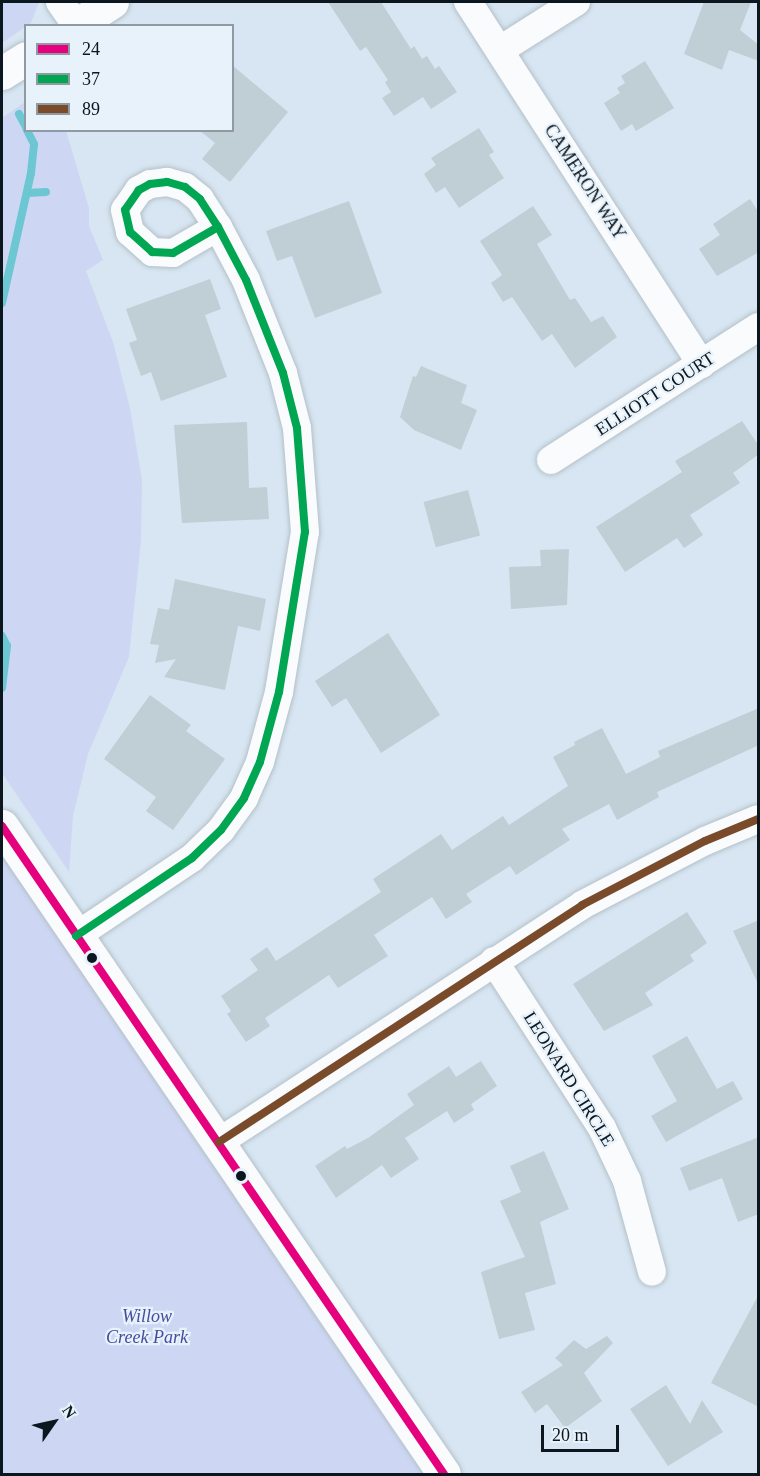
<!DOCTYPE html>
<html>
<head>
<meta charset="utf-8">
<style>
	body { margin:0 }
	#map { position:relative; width:760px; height:1476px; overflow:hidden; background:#d7e6f2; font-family:Georgia,serif }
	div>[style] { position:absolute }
	.green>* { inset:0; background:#cdd7f3 }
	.stream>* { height:8px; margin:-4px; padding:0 4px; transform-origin:4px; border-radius:4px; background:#6cc7d3 }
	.building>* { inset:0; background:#c0ced6; transform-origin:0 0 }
	.roads { filter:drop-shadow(0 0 2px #b4c0c9) drop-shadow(0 0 2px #b4c0c9) }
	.street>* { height:28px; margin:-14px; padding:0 14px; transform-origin:14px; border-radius:14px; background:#f9fbfd }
	.secondary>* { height:33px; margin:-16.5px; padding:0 16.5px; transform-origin:16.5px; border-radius:16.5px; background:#f9fbfd }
	.bus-1>* { height:8px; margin:-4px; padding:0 4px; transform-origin:4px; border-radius:4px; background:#e5007d }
	.bus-2>* { height:8px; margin:-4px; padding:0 4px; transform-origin:4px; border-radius:4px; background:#00a651 }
	.bus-3>* { height:8px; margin:-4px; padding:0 4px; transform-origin:4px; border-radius:4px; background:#7a4b2a }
	.dots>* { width:16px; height:16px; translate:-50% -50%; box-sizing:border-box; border:3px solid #e7f2fb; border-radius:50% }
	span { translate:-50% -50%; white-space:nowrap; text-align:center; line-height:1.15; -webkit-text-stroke:4.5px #e7f2fb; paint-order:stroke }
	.street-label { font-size:18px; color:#0c161e }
	.park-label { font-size:18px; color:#494aa0; font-style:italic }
	.frame { position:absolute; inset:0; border:3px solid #0c161e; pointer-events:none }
	.legend { position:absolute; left:24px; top:24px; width:210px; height:108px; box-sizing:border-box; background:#e7f2fb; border:2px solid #8f9aa3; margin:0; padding:8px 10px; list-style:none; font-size:18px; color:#0c161e }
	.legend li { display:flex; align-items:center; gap:12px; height:30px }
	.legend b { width:30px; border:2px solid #8f9aa3 }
	.north { position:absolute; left:24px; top:1392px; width:60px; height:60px; -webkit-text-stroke:4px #e7f2fb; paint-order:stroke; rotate:56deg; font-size:16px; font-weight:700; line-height:24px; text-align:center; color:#0c161e }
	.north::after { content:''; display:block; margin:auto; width:21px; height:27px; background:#0c161e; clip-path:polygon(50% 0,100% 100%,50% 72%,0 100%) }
	.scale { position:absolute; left:541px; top:1425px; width:78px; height:27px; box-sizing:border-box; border:3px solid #0c161e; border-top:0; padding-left:8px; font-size:18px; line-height:21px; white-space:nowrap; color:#0c161e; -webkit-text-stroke:4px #e7f2fb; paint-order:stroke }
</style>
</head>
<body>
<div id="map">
	<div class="green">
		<div style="clip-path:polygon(2px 2px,39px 2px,31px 23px,2px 43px)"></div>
		<div style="clip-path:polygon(25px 102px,26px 130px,66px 131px,67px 134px,89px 208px,89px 226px,103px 260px,86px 271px,113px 342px,130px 408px,142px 480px,141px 541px,129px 657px,88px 754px,73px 816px,69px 872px,2px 773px,2px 118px)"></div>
		<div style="clip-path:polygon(2px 856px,265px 1242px,423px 1474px,2px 1474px)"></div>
	</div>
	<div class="stream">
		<div style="left:19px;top:114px;width:15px;rotate:62deg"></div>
		<div style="left:27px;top:193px;width:19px;rotate:-3deg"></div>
		<div style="left:2px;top:303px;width:133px;rotate:-77.4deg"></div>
		<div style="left:31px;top:173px;width:29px;rotate:-84deg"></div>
		<div style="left:34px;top:144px;width:16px;rotate:-117deg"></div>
		<div style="left:2px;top:636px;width:11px;rotate:63deg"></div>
		<div style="left:7px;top:646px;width:42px;rotate:96.8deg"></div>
	</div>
	<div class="building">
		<div style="clip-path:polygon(328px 2px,381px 2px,411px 49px,414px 46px,422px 59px,427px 56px,435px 69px,439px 66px,457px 92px,431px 109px,423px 97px,394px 116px,382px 98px,391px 92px,385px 82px,388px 80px,366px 47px,360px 51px)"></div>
		<div style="clip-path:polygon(704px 2px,751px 2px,740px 30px,759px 45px,759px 61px,729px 50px,722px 70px,684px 54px)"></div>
		<div style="clip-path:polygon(645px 61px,674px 108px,636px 131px,632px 124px,621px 131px,604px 103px,620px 93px,617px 88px,625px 83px,621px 76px)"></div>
		<div style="clip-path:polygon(232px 65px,288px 112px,230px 182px,202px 159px,215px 143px,199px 130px,232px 130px)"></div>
		<div style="clip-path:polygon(479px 128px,494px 152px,489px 155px,504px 178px,459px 208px,445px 187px,436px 193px,424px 174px,436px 165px,431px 158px)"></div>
		<div style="clip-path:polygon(750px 199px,759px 213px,759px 252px,717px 276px,699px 249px,720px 235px,713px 224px)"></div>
		<div style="clip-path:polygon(349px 201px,382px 293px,315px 318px,292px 256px,277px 261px,266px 231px)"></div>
		<div style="clip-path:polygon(533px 206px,552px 235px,537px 244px,570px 300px,575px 298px,591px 322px,603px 316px,617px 337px,575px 368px,552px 334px,542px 341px,512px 297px,503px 302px,491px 283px,502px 275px,480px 241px)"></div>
		<div style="clip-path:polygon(210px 279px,221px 309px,205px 315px,227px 377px,161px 401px,151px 372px,141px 376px,129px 343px,137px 340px,126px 309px)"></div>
		<div style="clip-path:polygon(421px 366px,467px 385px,461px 403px,477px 410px,461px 450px,414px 430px,400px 417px,413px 376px,416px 377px)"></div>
		<div style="clip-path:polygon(742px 421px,759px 446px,759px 454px,733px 473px,740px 483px,690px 515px,703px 535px,684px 548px,677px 538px,625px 572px,596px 527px,682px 472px,675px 461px)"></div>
		<div style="clip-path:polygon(247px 422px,249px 488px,267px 487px,269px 519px,182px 523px,174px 425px)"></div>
		<div style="left:468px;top:490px;width:47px;height:46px;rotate:75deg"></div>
		<div style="clip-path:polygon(569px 549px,567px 605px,511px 609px,509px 567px,541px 566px,540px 550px)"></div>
		<div style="clip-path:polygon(175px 579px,266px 599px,260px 631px,238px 626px,225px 690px,164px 677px,176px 659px,155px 663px,159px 645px,150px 644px,158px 608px,169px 610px)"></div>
		<div style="clip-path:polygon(388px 633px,440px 715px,381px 753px,346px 698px,332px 707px,315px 681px)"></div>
		<div style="clip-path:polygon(150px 695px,191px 725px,186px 731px,225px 759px,173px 830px,146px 811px,156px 797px,104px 759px)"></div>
		<div style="clip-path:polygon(759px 708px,759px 745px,657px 792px,659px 797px,617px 820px,609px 804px,562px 829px,570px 840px,516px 875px,510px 866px,466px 894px,472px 902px,446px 919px,432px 897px,374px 935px,388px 956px,338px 988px,329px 975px,265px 1018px,270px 1026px,246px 1042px,227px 1014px,231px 1011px,221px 996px,258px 970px,250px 959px,267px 947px,276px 961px,381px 892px,373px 879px,441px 834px,452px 850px,503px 816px,509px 825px,568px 786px,553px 757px,575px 745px,574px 742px,602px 728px,626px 774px,660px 757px,658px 751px)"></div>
		<div style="clip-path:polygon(687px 912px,707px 943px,690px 955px,694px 961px,645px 993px,653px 1005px,604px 1031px,573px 984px)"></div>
		<div style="clip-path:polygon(759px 920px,759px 986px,733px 931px)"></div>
		<div style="clip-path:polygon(687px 1036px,717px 1089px,733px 1081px,743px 1099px,666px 1142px,651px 1116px,677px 1101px,652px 1056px)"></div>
		<div style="clip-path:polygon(481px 1061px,497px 1086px,471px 1104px,474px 1110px,454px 1123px,447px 1111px,405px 1138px,419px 1159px,391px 1178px,382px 1165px,336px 1198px,315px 1166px,345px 1146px,347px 1149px,368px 1138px,414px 1105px,407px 1094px,449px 1066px,456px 1077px)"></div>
		<div style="clip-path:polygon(759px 1137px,759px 1214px,738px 1222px,722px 1178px,689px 1191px,680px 1168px)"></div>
		<div style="clip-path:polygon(544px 1151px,569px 1209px,540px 1222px,556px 1284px,525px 1293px,535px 1330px,499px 1339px,481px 1272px,525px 1257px,500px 1201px,521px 1192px,510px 1166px)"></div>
		<div style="clip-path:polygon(759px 1294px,759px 1407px,711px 1383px)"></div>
		<div style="clip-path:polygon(607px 1336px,613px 1343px,584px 1373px,602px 1401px,565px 1428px,547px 1404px,535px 1413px,521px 1392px,563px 1365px,555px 1358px,574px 1340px,586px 1349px)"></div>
		<div style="clip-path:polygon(666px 1385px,690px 1424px,702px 1400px,723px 1432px,668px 1466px,630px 1409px)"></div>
	</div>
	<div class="roads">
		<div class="street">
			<div style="left:60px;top:2px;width:28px;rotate:55deg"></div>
			<div style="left:468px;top:2px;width:431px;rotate:57.2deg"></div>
			<div style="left:500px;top:50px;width:90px;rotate:-32.3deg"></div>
			<div style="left:551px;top:460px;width:246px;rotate:-32.7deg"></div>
			<div style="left:76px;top:936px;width:140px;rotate:-33.9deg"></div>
			<div style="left:192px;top:858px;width:40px;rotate:-44deg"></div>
			<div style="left:221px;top:830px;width:39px;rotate:-54deg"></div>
			<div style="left:244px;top:798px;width:39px;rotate:-66deg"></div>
			<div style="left:260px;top:762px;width:73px;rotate:-74.8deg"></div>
			<div style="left:279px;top:692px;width:162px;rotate:-80.8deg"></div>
			<div style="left:305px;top:532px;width:104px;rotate:-94.4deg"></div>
			<div style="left:297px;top:428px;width:57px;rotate:-104.3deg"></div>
			<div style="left:283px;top:373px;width:100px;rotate:-111.7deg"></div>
			<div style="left:246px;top:280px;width:60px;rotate:-117.8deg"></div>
			<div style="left:218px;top:227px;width:33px;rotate:-123deg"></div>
			<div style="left:200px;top:199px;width:19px;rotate:-141deg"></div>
			<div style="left:185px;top:187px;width:19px;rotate:-164deg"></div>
			<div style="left:167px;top:182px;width:17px;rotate:173deg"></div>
			<div style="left:150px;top:184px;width:13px;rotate:151deg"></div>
			<div style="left:139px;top:190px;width:24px;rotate:125deg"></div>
			<div style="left:125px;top:210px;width:23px;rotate:77deg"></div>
			<div style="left:130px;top:232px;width:30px;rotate:42deg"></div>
			<div style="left:152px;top:252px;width:21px;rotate:3deg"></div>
			<div style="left:173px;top:253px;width:52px;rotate:-30deg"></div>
			<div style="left:494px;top:961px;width:199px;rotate:57.1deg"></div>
			<div style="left:602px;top:1128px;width:59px;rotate:64.7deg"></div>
			<div style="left:627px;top:1181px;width:94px;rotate:74.6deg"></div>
			<div style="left:219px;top:1142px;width:434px;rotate:-33.1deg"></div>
			<div style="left:582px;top:905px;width:139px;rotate:-27.5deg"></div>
			<div style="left:705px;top:841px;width:57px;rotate:-22.5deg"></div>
		</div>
		<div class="secondary">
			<div style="left:75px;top:26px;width:44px;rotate:-33deg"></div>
			<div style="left:2px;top:73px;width:28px;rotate:-32deg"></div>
			<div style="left:2px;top:826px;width:784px;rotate:55.7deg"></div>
		</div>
	</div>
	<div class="bus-1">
		<div style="left:2px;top:826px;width:784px;rotate:55.7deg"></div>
	</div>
	<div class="bus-2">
		<div style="left:76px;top:936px;width:140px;rotate:-33.9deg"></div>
		<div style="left:192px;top:858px;width:40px;rotate:-44deg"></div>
		<div style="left:221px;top:830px;width:39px;rotate:-54deg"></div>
		<div style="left:244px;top:798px;width:39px;rotate:-66deg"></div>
		<div style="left:260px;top:762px;width:73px;rotate:-74.8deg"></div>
		<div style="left:279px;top:692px;width:162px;rotate:-80.8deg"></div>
		<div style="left:305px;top:532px;width:104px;rotate:-94.4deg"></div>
		<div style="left:297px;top:428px;width:57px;rotate:-104.3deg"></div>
		<div style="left:283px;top:373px;width:100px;rotate:-111.7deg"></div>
		<div style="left:246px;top:280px;width:60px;rotate:-117.8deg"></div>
		<div style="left:218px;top:227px;width:33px;rotate:-123deg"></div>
		<div style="left:200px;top:199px;width:19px;rotate:-141deg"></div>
		<div style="left:185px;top:187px;width:19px;rotate:-164deg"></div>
		<div style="left:167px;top:182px;width:17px;rotate:173deg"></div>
		<div style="left:150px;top:184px;width:13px;rotate:151deg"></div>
		<div style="left:139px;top:190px;width:24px;rotate:125deg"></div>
		<div style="left:125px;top:210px;width:23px;rotate:77deg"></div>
		<div style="left:130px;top:232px;width:30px;rotate:42deg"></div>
		<div style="left:152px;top:252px;width:21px;rotate:3deg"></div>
		<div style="left:173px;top:253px;width:52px;rotate:-30deg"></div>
	</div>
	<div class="bus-3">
		<div style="left:219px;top:1142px;width:434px;rotate:-33.1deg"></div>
		<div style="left:582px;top:905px;width:139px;rotate:-27.5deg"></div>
		<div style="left:705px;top:841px;width:57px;rotate:-22.5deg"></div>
	</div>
	<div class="dots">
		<div style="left:92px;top:958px;background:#0c161e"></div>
		<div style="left:241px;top:1176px;background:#0c161e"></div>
	</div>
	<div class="street-label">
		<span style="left:585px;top:182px;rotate:57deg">CAMERON WAY</span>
		<span style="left:655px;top:394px;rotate:-33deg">ELLIOTT COURT</span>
		<span style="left:569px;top:1079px;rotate:58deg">LEONARD CIRCLE</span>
	</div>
	<div class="park-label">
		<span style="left:147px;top:1327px">Willow<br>Creek Park</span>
	</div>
	<div class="frame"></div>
	<ul class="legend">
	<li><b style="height:8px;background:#e5007d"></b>24</li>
	<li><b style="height:8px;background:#00a651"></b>37</li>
	<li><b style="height:8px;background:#7a4b2a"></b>89</li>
	</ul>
	<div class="north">N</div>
	<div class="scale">20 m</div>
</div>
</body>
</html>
